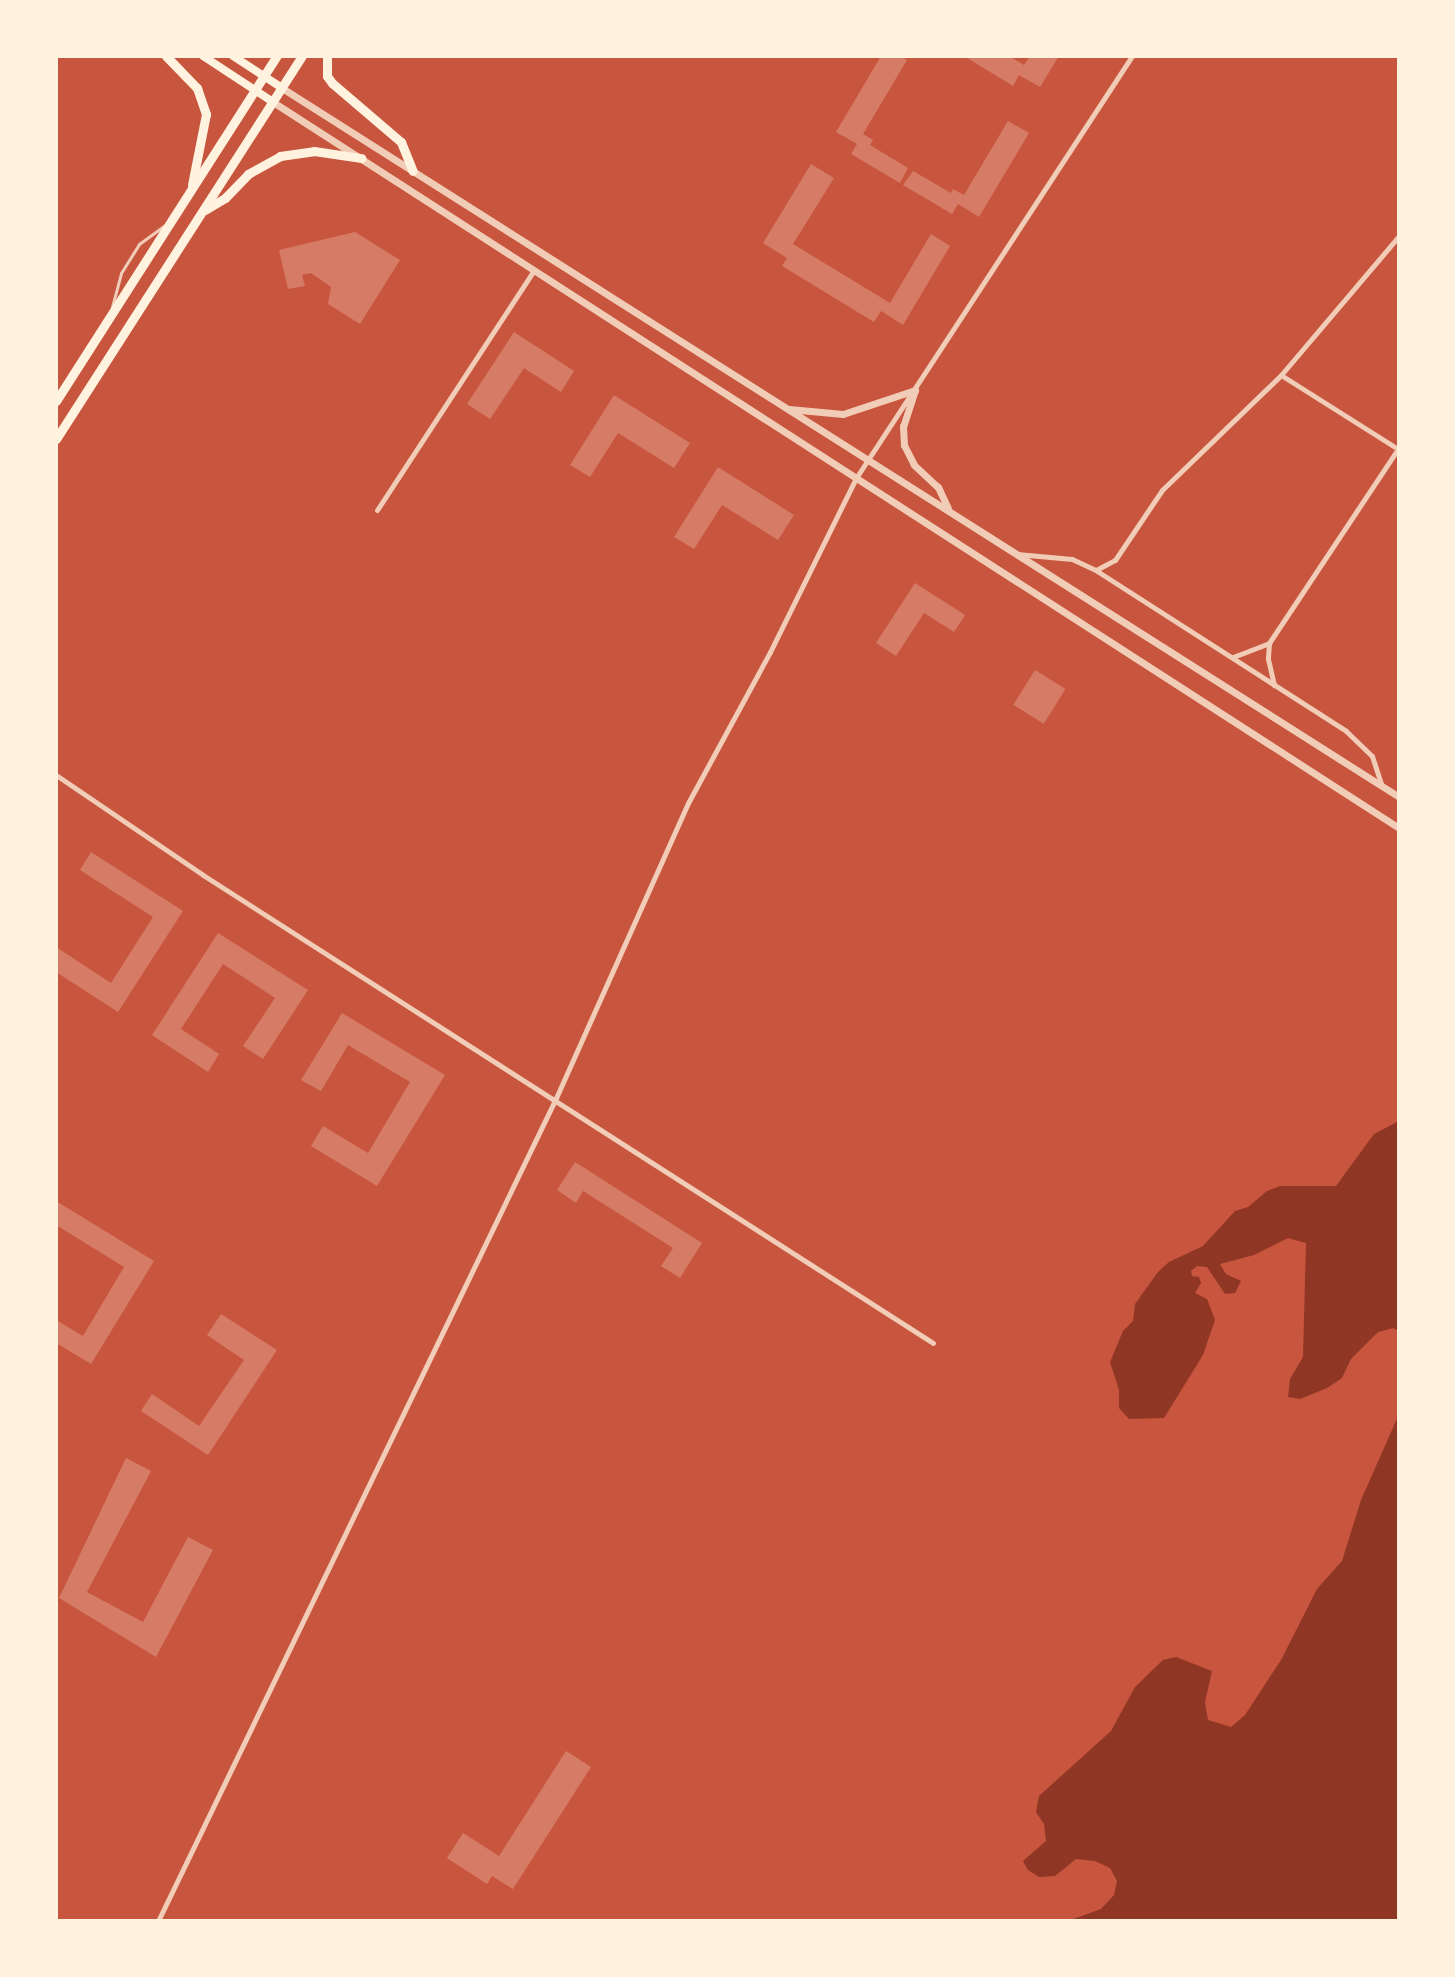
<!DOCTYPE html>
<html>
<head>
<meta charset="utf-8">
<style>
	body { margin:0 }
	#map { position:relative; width:1455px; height:1977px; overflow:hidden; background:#c8553d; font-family:"Source Sans 3",sans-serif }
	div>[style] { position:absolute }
	.water>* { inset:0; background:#8f3625 }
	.building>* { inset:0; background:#d67c66; transform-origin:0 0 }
	.service>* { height:3px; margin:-1.5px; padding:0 1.5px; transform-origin:1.5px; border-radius:1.5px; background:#f1ccb7 }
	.minor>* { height:5px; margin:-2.5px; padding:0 2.5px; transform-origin:2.5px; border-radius:2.5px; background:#f1ccb7 }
	.tertiary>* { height:7px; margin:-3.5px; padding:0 3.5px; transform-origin:3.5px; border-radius:3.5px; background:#f1ccb7 }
	.secondary>* { height:8px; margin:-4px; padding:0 4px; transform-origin:4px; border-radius:4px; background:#fff3e0 }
	.primary>* { height:9px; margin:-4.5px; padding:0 4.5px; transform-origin:4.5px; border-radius:4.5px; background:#fff3e0 }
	span { translate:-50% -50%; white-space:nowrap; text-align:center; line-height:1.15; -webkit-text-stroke:6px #fff3e0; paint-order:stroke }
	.frame { position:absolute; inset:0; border:58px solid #fff3e0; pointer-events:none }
</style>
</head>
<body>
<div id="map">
	<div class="water">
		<div style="clip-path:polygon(1399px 1121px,1399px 1331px,1393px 1328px,1378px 1332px,1351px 1359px,1342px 1378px,1327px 1388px,1300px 1399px,1288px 1397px,1290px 1379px,1303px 1357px,1306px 1243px,1288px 1238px,1254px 1255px,1220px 1264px,1226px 1274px,1241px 1281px,1235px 1293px,1225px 1294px,1207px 1267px,1197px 1266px,1191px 1271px,1192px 1276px,1199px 1277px,1201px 1283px,1195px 1293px,1207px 1299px,1215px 1320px,1203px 1355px,1164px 1418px,1129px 1419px,1119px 1408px,1119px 1390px,1110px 1362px,1123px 1331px,1133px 1321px,1135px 1304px,1158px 1272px,1169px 1262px,1203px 1246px,1235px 1211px,1248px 1207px,1267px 1191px,1280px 1186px,1336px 1186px,1374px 1134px)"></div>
		<div style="clip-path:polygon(1399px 1414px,1399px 1921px,1068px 1921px,1101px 1909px,1114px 1895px,1117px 1881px,1110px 1868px,1095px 1861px,1076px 1859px,1055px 1876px,1039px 1877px,1028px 1870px,1023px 1861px,1046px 1841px,1044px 1824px,1036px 1812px,1039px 1796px,1111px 1731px,1135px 1687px,1163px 1660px,1176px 1657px,1212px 1671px,1205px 1702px,1208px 1720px,1231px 1727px,1245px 1715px,1281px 1660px,1317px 1589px,1342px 1561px,1361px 1500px)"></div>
	</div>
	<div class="building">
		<div style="clip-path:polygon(881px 56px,900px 56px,907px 60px,863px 134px,873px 140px,870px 145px,908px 168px,900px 183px,851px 154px,857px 144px,836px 132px)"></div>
		<div style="clip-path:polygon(964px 56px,1009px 56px,1024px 65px,1030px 56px,1059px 56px,1040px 87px,1019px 75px,1013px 86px)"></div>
		<div style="clip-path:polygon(1008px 121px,1029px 133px,979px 217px,958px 204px,952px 214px,903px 185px,913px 171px,951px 193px,953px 189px,964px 195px)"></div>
		<div style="clip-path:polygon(811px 164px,834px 178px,793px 244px,890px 303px,931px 234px,950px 246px,903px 325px,881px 311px,874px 322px,782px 266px,787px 258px,763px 243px)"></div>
		<div style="clip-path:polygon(355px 232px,400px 260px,360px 324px,328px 304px,331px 287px,311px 273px,302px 275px,305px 286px,288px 289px,279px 250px)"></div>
		<div style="clip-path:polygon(514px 332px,574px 371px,561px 392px,524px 368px,490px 419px,467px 404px)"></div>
		<div style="clip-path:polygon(614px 395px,690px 443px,674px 468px,618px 433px,590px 477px,570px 465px)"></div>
		<div style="clip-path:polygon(718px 467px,794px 515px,778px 540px,722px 505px,694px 549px,674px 537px)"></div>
		<div style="clip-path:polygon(915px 583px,965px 615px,954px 632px,924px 613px,896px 656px,876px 643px)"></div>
		<div style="left:1035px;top:670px;width:36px;height:41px;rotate:32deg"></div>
		<div style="clip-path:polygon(91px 852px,183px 911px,118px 1012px,56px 972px,56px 947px,111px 983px,153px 917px,80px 870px)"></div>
		<div style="clip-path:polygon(218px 933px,308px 990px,263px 1059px,243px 1046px,275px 998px,223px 964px,181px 1029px,219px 1054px,208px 1072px,152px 1035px)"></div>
		<div style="clip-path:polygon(342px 1013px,445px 1075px,377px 1186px,311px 1146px,323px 1126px,368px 1153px,410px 1082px,348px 1045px,321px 1091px,301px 1080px)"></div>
		<div style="clip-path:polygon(575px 1162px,702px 1243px,680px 1278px,661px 1266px,673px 1248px,583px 1191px,576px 1203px,557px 1190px)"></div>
		<div style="clip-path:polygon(56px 1201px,154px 1261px,91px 1364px,56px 1343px,56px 1320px,83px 1336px,124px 1267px,56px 1225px)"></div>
		<div style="clip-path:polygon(221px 1314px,277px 1350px,208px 1455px,141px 1411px,152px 1394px,199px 1426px,244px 1360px,207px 1335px)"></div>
		<div style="clip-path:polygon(126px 1458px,151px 1471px,87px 1592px,143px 1622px,188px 1537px,213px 1550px,156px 1657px,59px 1598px)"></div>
		<div style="clip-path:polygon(566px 1751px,591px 1767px,513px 1889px,492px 1876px,487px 1884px,447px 1858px,463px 1833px,499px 1856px)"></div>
	</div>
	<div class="service">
		<div style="left:112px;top:307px;width:35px;rotate:-75deg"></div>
		<div style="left:121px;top:273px;width:34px;rotate:-58deg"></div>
		<div style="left:139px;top:244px;width:31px;rotate:-36deg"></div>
	</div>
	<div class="minor">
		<div style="left:377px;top:510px;width:287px;rotate:-56.8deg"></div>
		<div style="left:1017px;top:554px;width:55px;rotate:5.2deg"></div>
		<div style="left:1072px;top:559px;width:26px;rotate:25deg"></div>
		<div style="left:1096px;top:570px;width:21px;rotate:-28deg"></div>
		<div style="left:1115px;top:560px;width:84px;rotate:-56.1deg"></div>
		<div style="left:1162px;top:490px;width:165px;rotate:-44deg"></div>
		<div style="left:1281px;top:375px;width:182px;rotate:-49.7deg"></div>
		<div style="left:1097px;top:571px;width:296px;rotate:32.7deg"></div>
		<div style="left:1346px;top:731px;width:36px;rotate:44deg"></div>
		<div style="left:1372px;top:756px;width:29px;rotate:72deg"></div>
		<div style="left:1269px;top:643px;width:233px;rotate:-56.4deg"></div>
		<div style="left:1398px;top:449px;width:138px;rotate:-147.7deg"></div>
		<div style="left:1233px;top:657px;width:39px;rotate:-21deg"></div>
		<div style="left:1269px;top:643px;width:16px;rotate:94deg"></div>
		<div style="left:1268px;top:659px;width:27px;rotate:77deg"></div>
		<div style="left:56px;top:775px;width:178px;rotate:34.2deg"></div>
		<div style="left:203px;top:875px;width:867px;rotate:32.66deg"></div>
		<div style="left:158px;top:1921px;width:914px;rotate:-64.19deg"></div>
		<div style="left:556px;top:1098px;width:323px;rotate:-65.9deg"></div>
		<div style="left:688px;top:803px;width:172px;rotate:-61.5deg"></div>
		<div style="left:770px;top:652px;width:194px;rotate:-63.7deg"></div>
		<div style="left:856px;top:478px;width:504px;rotate:-56.81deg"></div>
	</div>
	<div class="tertiary">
		<div style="left:282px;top:88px;width:1323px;rotate:32.4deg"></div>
		<div style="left:273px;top:102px;width:1340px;rotate:32.81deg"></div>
		<div style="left:915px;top:390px;width:38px;rotate:108deg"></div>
		<div style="left:903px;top:426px;width:19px;rotate:87deg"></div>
		<div style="left:904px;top:445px;width:22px;rotate:63deg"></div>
		<div style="left:914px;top:465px;width:33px;rotate:43deg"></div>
		<div style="left:938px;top:487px;width:23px;rotate:65deg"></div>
		<div style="left:789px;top:409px;width:54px;rotate:5.3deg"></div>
		<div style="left:843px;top:414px;width:76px;rotate:-18.4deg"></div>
	</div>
	<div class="secondary">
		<div style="left:203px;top:56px;width:84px;rotate:33.3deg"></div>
		<div style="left:233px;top:56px;width:59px;rotate:33.1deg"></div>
	</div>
	<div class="primary">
		<div style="left:166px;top:56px;width:45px;rotate:45.9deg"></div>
		<div style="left:197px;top:88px;width:28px;rotate:71deg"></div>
		<div style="left:206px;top:114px;width:72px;rotate:101.2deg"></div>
		<div style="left:327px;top:56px;width:20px;rotate:90deg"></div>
		<div style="left:327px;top:76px;width:9px;rotate:54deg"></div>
		<div style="left:332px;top:83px;width:91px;rotate:40.5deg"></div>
		<div style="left:401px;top:142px;width:31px;rotate:68deg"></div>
		<div style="left:205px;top:210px;width:23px;rotate:-31deg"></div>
		<div style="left:225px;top:198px;width:33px;rotate:-46deg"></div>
		<div style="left:248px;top:174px;width:37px;rotate:-29deg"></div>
		<div style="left:280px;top:156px;width:34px;rotate:-8deg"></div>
		<div style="left:314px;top:151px;width:48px;rotate:8.5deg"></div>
		<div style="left:56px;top:401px;width:410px;rotate:-57.4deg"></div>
		<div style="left:56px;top:439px;width:455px;rotate:-57.3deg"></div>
	</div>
	<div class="frame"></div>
</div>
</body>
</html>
